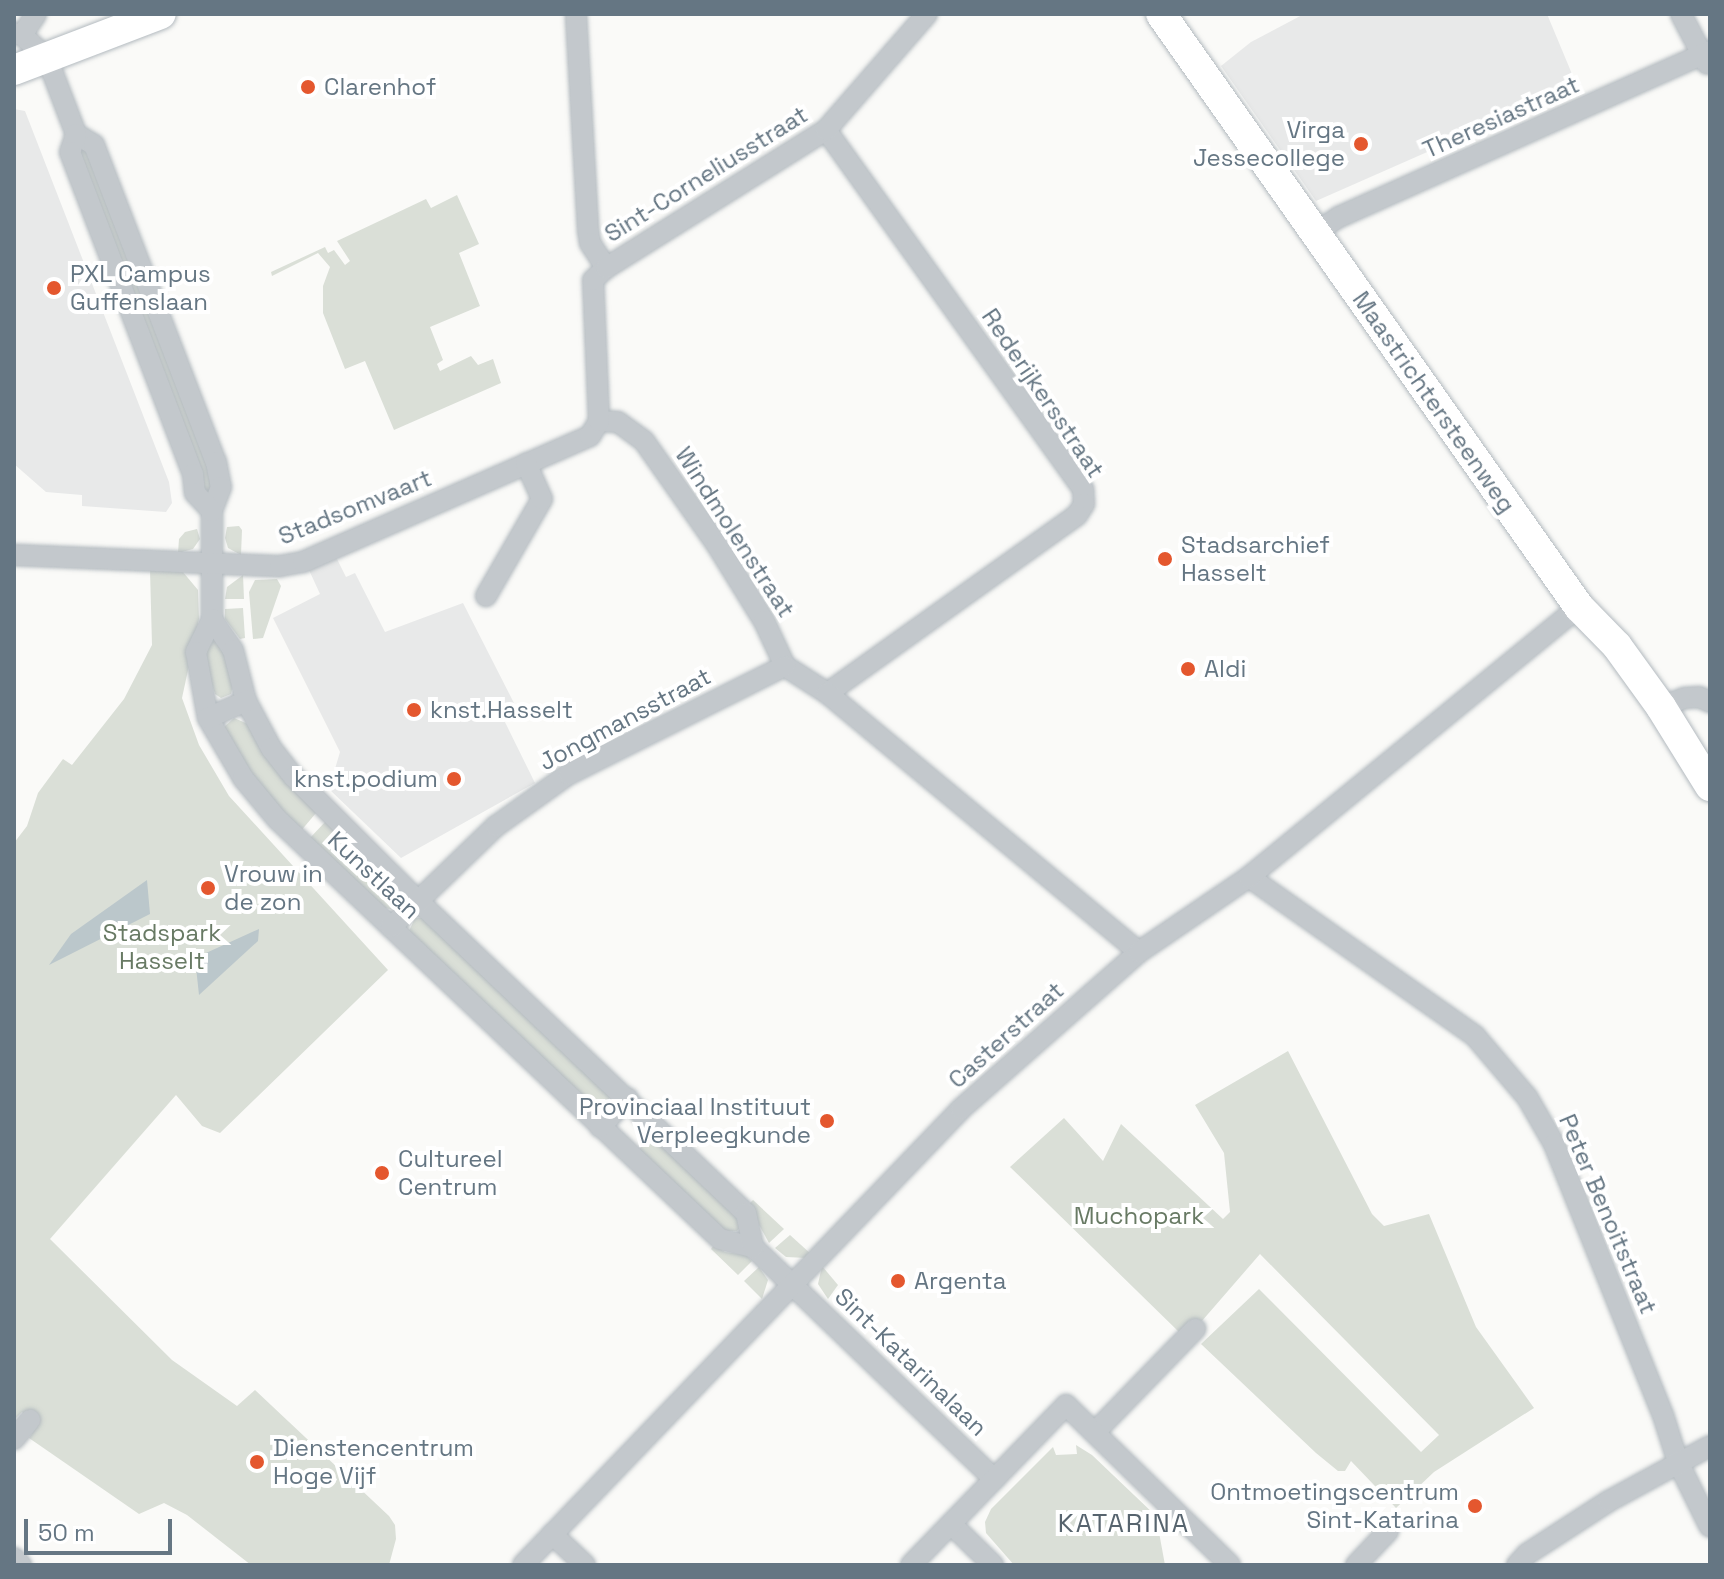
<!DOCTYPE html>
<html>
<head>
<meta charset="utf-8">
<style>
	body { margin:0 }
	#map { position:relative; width:1724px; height:1579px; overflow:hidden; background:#fafaf8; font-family:"Space Grotesk",sans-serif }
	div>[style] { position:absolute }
	.built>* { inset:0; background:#e8e9e9 }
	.green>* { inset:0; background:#dadfd7 }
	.water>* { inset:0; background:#bbc7cb }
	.roads { filter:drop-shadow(0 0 2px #b3babf) drop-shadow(0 0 2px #b3babf) }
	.minor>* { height:20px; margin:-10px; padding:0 10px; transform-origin:10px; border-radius:10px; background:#c3c8cc }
	.secondary>* { height:30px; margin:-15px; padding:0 15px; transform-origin:15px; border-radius:15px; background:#fff }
	.dots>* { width:22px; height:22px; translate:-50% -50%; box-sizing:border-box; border:4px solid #fff; border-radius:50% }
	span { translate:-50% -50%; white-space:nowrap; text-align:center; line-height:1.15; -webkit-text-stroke:8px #fff; paint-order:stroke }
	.poi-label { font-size:24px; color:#657683 }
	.left { translate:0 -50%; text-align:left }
	.right { translate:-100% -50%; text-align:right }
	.street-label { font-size:24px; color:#657683 }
	.park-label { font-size:24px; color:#687a64 }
	.neighbourhood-label { font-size:26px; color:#57646e; letter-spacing:2px }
	.frame { position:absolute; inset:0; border:16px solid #657683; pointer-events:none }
	.scale { position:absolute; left:24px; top:1519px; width:148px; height:36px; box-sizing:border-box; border:4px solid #657683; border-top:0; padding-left:10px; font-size:24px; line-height:28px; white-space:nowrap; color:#657683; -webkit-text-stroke:6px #fff; paint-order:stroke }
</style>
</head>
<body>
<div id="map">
	<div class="built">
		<div style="clip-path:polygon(1304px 14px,1547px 14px,1577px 86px,1316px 201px,1221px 66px,1251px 42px)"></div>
		<div style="clip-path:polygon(14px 109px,25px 111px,169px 482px,172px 503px,166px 512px,82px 506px,82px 495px,46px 492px,14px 464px)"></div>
		<div style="clip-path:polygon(336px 557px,346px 577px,355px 573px,385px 632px,463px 603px,516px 707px,501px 714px,535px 783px,401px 858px,329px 789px,340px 752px,273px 618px,320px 594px,309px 570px)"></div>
	</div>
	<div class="green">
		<div style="clip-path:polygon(77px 148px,86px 149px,207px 460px,212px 492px,203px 490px)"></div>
		<div style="clip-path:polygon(457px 195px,479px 244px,459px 253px,480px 306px,430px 327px,443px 360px,437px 364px,440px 371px,471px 356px,478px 365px,493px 359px,501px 383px,394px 430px,365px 361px,345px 369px,323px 313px,323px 286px,330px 267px,318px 253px,272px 276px,271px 272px,325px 247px,328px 253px,334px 250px,345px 265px,350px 261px,337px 241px,426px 199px,431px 208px)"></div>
		<div style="clip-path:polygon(239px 526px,242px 530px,241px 555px,228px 548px,225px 538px,227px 527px)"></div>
		<div style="clip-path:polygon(197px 529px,200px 539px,193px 549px,178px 553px,179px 539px,185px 532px)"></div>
		<div style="clip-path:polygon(150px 570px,183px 572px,198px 590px,199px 619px,182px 698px,199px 745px,229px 796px,388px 970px,220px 1133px,202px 1126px,176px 1095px,50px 1239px,172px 1360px,237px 1406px,255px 1390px,389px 1516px,395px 1525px,396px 1539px,389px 1565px,251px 1565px,187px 1515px,164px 1503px,139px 1514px,29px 1438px,37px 1426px,22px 1412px,14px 1420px,14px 843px,27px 826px,38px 793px,63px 759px,72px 765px,124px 699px,152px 645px)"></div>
		<div style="clip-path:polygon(243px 575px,244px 599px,225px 599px,227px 587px)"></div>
		<div style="clip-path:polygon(277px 579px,281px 586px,263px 638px,253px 639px,249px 592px,255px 580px)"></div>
		<div style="clip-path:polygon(243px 608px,245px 638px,240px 639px,225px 619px,225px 609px)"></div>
		<div style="clip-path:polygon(214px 641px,226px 651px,233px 685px,231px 694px,221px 698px,215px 694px,203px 657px,208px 643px)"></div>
		<div style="clip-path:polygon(234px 718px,248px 724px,316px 813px,300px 832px,249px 772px,224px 727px)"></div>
		<div style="clip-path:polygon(326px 821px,401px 897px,395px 910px,379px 907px,308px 840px)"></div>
		<div style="clip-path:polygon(415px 918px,422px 918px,610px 1097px,604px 1108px,598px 1110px,409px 931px)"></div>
		<div style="clip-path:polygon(1288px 1051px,1372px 1214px,1384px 1226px,1429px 1214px,1476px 1327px,1534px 1408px,1434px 1472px,1396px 1508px,1351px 1461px,1345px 1471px,1338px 1471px,1316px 1453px,1201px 1344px,1259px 1289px,1421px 1452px,1439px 1435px,1260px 1254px,1195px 1329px,1179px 1332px,1010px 1167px,1064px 1118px,1103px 1161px,1121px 1124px,1223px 1219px,1230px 1212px,1224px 1153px,1195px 1105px)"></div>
		<div style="clip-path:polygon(655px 1134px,739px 1214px,741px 1226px,737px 1231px,724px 1231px,637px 1151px)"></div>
		<div style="clip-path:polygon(753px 1200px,784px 1229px,769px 1243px,748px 1205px)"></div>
		<div style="clip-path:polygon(790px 1235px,811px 1254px,807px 1258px,786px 1257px,775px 1248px)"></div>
		<div style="clip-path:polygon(714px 1245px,725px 1252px,746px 1255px,752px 1261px,738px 1275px,711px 1249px)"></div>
		<div style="clip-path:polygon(822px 1266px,838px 1285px,828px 1299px,818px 1284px)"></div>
		<div style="clip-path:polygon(759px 1267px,768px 1280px,762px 1299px,744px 1281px)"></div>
		<div style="clip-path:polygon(1076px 1445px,1092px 1455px,1156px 1516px,1165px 1565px,1014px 1565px,986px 1533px,985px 1522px,991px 1509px,1053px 1447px,1056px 1455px,1077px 1454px)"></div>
	</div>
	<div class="water">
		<div style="clip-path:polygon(147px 880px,150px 914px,49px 965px,71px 934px)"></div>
		<div style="clip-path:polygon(259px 929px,258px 941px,199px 995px,195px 958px)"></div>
	</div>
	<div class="roads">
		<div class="minor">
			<div style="left:576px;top:14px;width:216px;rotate:86.8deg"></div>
			<div style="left:588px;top:230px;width:13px;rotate:81deg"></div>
			<div style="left:590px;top:243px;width:30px;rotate:57deg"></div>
			<div style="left:1681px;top:14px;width:56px;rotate:62.5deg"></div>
			<div style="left:14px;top:33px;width:8px;rotate:14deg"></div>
			<div style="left:22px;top:35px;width:34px;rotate:43deg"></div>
			<div style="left:47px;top:58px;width:81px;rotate:69.1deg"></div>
			<div style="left:76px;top:134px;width:21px;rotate:31deg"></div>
			<div style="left:94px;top:145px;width:340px;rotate:69deg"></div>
			<div style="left:216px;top:462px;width:25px;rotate:79deg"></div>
			<div style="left:221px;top:487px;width:26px;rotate:111deg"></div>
			<div style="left:212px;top:511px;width:108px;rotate:90deg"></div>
			<div style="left:212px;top:619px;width:37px;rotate:116deg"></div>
			<div style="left:196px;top:652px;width:67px;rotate:79.7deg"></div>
			<div style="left:208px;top:718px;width:69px;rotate:59.7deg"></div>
			<div style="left:243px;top:778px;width:53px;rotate:50.3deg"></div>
			<div style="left:277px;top:819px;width:610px;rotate:43.47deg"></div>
			<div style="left:720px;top:1239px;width:34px;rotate:14deg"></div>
			<div style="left:753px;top:1247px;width:335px;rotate:43.9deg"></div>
			<div style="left:22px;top:35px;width:25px;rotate:-56deg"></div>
			<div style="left:826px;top:130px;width:442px;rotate:54.4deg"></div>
			<div style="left:1083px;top:489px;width:15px;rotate:86deg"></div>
			<div style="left:1084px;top:504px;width:13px;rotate:122deg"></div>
			<div style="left:1077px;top:515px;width:307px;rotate:144.5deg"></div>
			<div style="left:76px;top:134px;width:19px;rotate:108deg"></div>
			<div style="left:70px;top:152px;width:345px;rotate:69.1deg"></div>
			<div style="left:193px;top:474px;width:19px;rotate:84deg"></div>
			<div style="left:195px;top:493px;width:25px;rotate:47deg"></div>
			<div style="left:1315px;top:233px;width:29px;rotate:-34deg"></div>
			<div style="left:1339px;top:217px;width:406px;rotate:-24.1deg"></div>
			<div style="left:599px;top:421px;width:19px;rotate:3deg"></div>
			<div style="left:618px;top:422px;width:32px;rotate:36deg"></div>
			<div style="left:644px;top:441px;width:127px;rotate:54.9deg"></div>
			<div style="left:717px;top:545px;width:89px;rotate:58.3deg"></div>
			<div style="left:764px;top:621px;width:50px;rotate:65deg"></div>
			<div style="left:785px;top:666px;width:50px;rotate:32.7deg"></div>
			<div style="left:827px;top:693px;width:405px;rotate:39.7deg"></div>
			<div style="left:14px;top:555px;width:266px;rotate:2.4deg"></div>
			<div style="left:280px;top:566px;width:23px;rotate:-10deg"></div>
			<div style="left:303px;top:562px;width:313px;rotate:-23.7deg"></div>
			<div style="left:590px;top:436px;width:17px;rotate:-59deg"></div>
			<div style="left:599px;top:421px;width:141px;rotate:-92.4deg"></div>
			<div style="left:593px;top:280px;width:18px;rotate:-43deg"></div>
			<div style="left:606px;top:268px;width:260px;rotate:-32.1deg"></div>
			<div style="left:826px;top:130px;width:154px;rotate:-49deg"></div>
			<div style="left:486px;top:596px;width:112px;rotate:-60deg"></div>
			<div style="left:542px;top:499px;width:39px;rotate:-114deg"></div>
			<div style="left:212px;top:619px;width:37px;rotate:56deg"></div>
			<div style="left:233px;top:650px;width:53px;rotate:75.7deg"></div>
			<div style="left:246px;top:701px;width:53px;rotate:62deg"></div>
			<div style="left:271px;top:748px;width:37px;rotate:52deg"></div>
			<div style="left:294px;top:777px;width:174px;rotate:45deg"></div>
			<div style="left:417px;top:900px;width:454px;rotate:43.6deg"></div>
			<div style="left:746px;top:1213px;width:35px;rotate:78deg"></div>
			<div style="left:1661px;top:707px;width:26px;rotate:-21deg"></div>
			<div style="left:1685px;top:698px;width:14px;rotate:-4deg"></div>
			<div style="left:1699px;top:697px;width:12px;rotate:24deg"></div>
			<div style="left:208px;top:718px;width:42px;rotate:-24.1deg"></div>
			<div style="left:1249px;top:877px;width:276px;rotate:35.1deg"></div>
			<div style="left:1475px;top:1036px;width:80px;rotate:49.6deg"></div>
			<div style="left:1527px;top:1097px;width:54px;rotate:60.1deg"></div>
			<div style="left:1554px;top:1144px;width:292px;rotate:68.1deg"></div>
			<div style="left:1663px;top:1415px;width:49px;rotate:72.3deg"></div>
			<div style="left:1678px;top:1462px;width:72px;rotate:63.8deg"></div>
			<div style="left:391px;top:927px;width:146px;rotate:-43.9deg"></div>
			<div style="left:496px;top:826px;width:90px;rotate:-35.5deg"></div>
			<div style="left:569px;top:774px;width:241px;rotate:-26.6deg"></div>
			<div style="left:600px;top:1127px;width:40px;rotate:-46deg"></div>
			<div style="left:1095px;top:1432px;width:144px;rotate:-45.8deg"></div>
			<div style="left:14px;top:1439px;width:25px;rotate:-50deg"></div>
			<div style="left:951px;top:1524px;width:59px;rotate:44.3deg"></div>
			<div style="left:552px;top:1534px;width:45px;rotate:43.2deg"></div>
			<div style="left:14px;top:1558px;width:10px;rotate:45deg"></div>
			<div style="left:523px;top:1565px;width:632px;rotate:-46.15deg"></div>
			<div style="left:961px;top:1109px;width:237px;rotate:-41.4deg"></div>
			<div style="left:1139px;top:952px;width:133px;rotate:-34.3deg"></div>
			<div style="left:1249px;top:877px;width:426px;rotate:-39.3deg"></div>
			<div style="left:911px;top:1565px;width:223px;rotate:-45.9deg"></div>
			<div style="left:1066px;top:1405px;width:229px;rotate:44.3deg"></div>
			<div style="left:1356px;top:1565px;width:47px;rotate:-46.7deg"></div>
			<div style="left:1517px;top:1565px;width:15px;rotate:-48deg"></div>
			<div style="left:1527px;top:1554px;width:98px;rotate:-32.9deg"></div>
			<div style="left:1609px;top:1501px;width:115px;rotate:-28.6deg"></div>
		</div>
		<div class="secondary">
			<div style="left:1161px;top:14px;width:726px;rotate:54.82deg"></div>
			<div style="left:1579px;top:607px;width:54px;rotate:45.7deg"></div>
			<div style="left:1617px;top:646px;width:75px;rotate:54.2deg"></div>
			<div style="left:1661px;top:707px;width:93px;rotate:58.2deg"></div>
			<div style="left:14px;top:70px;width:157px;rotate:-20.9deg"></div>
		</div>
	</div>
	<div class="dots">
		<div style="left:308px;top:87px;background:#e4572e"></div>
		<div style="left:1361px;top:144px;background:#e4572e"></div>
		<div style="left:54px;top:288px;background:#e4572e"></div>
		<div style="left:1165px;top:559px;background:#e4572e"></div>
		<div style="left:1188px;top:669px;background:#e4572e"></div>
		<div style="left:414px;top:710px;background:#e4572e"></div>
		<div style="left:454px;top:779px;background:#e4572e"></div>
		<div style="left:208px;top:888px;background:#e4572e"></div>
		<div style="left:827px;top:1121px;background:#e4572e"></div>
		<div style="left:382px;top:1173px;background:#e4572e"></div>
		<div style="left:898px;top:1281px;background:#e4572e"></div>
		<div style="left:257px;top:1462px;background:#e4572e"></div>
		<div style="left:1475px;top:1506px;background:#e4572e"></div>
	</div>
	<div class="poi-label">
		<span class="left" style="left:324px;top:87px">Clarenhof</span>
		<span class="right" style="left:1345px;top:144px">Virga<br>Jessecollege</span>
		<span class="left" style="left:70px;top:288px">PXL Campus<br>Guffenslaan</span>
		<span class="left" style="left:1181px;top:559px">Stadsarchief<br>Hasselt</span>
		<span class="left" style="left:1204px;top:669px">Aldi</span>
		<span class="left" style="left:430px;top:710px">knst.Hasselt</span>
		<span class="right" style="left:438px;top:779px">knst.podium</span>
		<span class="left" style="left:224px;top:888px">Vrouw in<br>de zon</span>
		<span class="right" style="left:811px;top:1121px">Provinciaal Instituut<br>Verpleegkunde</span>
		<span class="left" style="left:398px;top:1173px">Cultureel<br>Centrum</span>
		<span class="left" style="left:914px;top:1281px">Argenta</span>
		<span class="left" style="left:273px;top:1462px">Dienstencentrum<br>Hoge Vijf</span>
		<span class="right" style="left:1459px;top:1506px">Ontmoetingscentrum<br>Sint-Katarina</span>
	</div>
	<div class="street-label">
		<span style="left:1501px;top:117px;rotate:-24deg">Theresiastraat</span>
		<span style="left:706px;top:174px;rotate:-32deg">Sint-Corneliusstraat</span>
		<span style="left:1043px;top:393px;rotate:56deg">Rederijkersstraat</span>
		<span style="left:1434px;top:402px;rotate:55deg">Maastrichtersteenweg</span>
		<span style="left:355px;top:507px;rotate:-22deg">Stadsomvaart</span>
		<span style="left:735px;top:532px;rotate:57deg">Windmolenstraat</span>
		<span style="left:625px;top:719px;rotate:-28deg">Jongmansstraat</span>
		<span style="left:374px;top:875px;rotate:43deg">Kunstlaan</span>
		<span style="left:1006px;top:1035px;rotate:-42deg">Casterstraat</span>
		<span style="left:1608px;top:1214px;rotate:67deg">Peter Benoitstraat</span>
		<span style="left:911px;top:1362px;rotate:44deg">Sint-Katarinalaan</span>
	</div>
	<div class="park-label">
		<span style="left:162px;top:947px">Stadspark<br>Hasselt</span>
		<span style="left:1139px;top:1216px">Muchopark</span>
	</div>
	<div class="neighbourhood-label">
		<span style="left:1124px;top:1524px">KATARINA</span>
	</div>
	<div class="frame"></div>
	<div class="scale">50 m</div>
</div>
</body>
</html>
